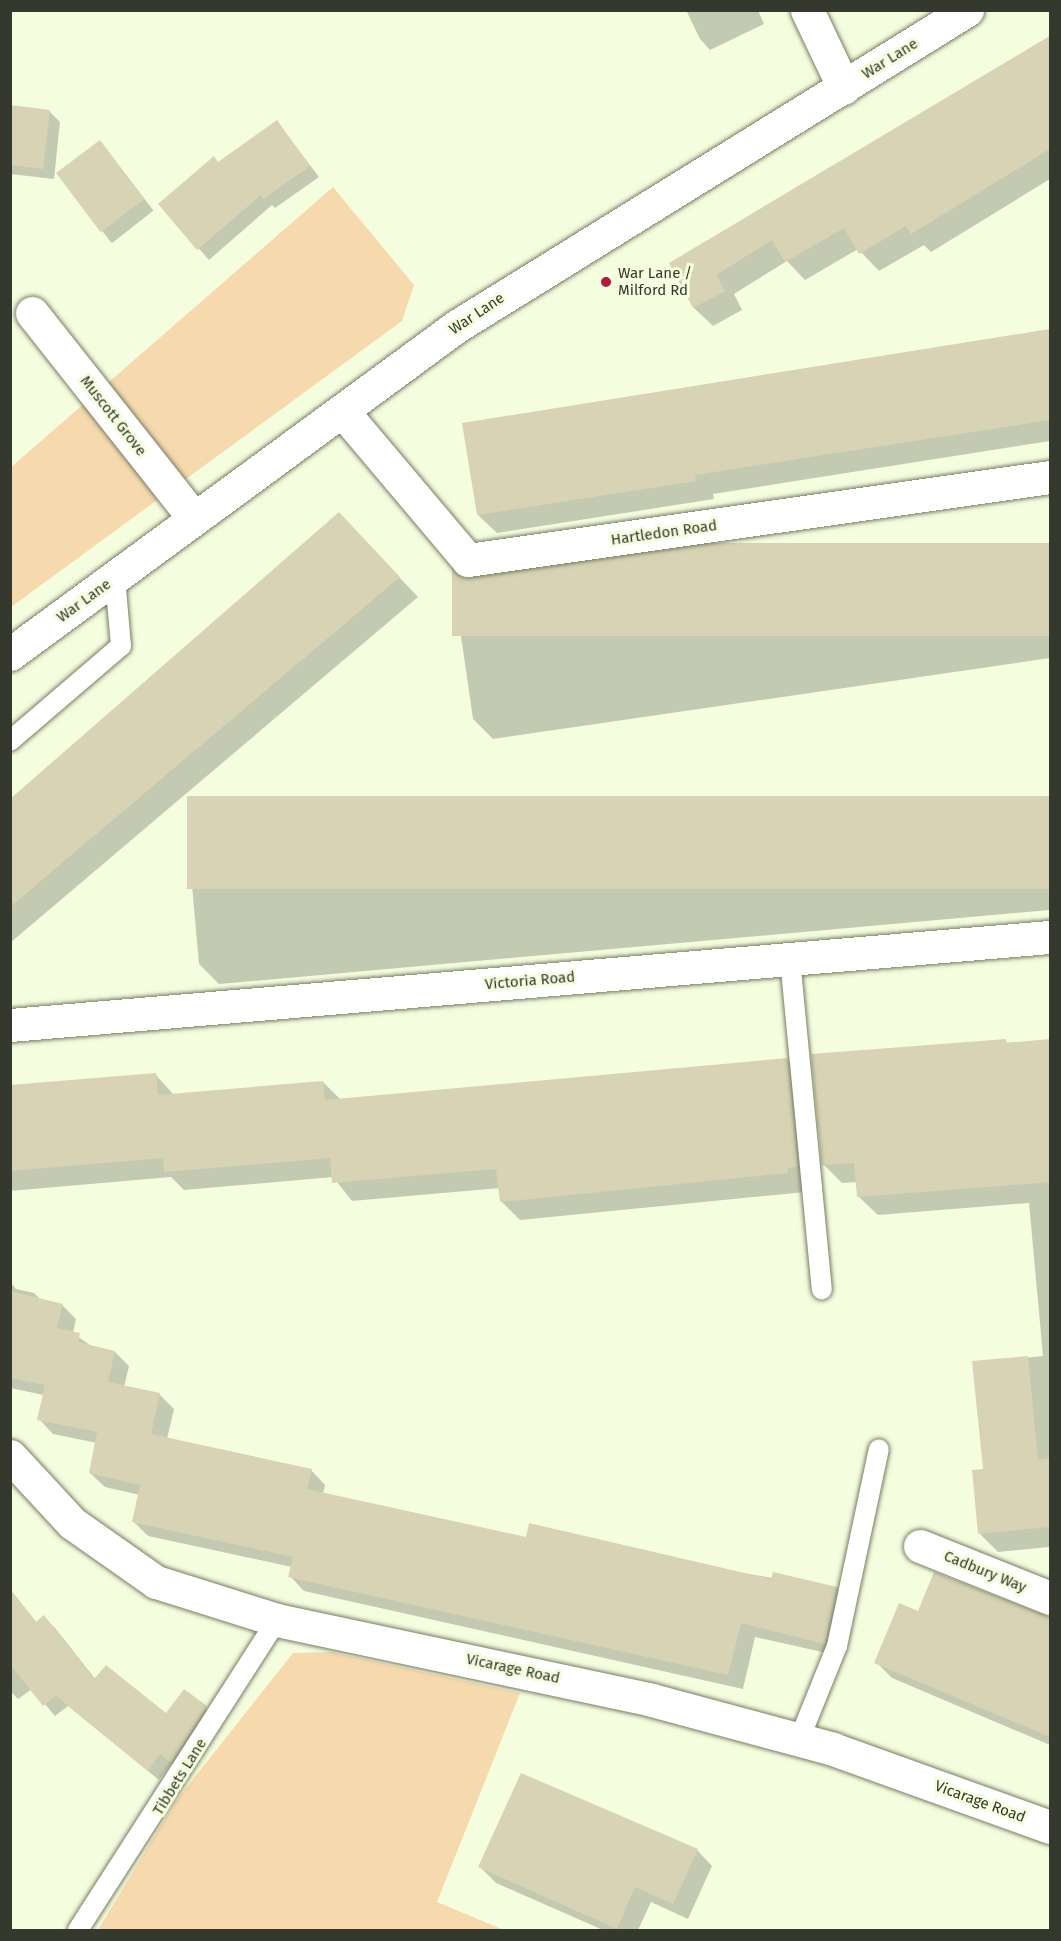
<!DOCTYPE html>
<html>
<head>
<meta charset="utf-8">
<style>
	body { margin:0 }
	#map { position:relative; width:1061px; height:1941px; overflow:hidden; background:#f5fddf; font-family:"Fira Sans",sans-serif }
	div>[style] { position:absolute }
	.green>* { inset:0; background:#f7d9ae }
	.shadow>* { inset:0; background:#0003; transform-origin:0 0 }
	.building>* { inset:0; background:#d9d3b5; transform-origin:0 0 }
	.roads { filter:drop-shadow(0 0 2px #767d62) drop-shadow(0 0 2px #767d62) }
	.lane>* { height:20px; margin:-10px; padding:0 10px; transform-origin:10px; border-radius:10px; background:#fff }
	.street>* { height:33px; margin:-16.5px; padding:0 16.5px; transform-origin:16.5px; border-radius:16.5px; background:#fff }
	.secondary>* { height:33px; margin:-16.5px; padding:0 16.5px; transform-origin:16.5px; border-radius:16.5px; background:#fff }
	.dots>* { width:16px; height:16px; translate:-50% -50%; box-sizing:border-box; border:3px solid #f5fddf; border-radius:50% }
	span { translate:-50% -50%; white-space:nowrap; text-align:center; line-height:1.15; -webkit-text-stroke:6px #f5fddf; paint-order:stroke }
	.street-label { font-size:15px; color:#35382d }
	.poi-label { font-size:15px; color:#35382d }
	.left { translate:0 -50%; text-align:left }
	.frame { position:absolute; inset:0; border:12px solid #35382d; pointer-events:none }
</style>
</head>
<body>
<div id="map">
	<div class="green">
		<div style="clip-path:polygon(333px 187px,414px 285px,402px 321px,11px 607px,10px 468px)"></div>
		<div style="clip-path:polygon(331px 1652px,520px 1693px,437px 1902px,504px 1930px,98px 1930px,175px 1802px,293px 1653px)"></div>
	</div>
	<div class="shadow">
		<div style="clip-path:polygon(686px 10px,758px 10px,764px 24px,710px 50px,700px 39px)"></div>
		<div style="clip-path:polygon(1050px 36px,1050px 179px,931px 252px,924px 245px,879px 271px,858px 249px,805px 280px,787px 261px,734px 294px,742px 310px,713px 326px,694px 308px,671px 264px)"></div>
		<div style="clip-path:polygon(10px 107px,49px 111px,60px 122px,54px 179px,10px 174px)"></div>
		<div style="clip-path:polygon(277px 122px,319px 177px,275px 208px,272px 205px,209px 260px,160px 204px)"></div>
		<div style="left:100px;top:142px;width:87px;height:53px;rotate:52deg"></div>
		<div style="clip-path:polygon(1050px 331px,1050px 441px,713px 494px,714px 499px,497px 533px,478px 515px,464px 424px)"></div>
		<div style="clip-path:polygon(358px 534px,418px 597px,10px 943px,10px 801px)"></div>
		<div style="clip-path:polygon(1050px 544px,1050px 658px,493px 739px,473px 719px,460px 629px)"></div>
		<div style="clip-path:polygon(1050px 797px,1050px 910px,219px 984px,199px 964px,191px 874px)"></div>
		<div style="clip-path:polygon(1050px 1040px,1050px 1547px,998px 1552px,980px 1534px,984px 1470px,974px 1363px,1043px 1356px,1029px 1203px,878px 1215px,859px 1197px,858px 1182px,842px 1183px,824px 1165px,813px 1055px)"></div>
		<div style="clip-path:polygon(787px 1060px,806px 1079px,806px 1192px,520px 1220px,501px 1201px,500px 1188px,352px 1201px,333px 1177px,184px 1190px,171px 1177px,10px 1191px,10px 1087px,155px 1074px,174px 1095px,323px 1082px,341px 1100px)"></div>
		<div style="clip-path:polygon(10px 1282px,16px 1289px,34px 1293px,41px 1300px,62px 1305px,76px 1319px,73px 1333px,91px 1346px,115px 1352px,129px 1366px,124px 1387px,159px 1394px,174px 1409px,167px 1439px,311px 1470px,325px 1485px,323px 1494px,527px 1539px,837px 1588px,851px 1603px,840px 1656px,755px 1637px,743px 1689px,304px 1591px,290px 1576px,292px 1567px,148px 1536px,133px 1521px,140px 1495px,105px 1487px,90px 1473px,97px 1443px,53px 1434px,39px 1419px,44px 1395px,10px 1388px)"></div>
		<div style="clip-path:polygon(935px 1574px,1050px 1619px,1050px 1745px,892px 1678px,876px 1662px,918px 1613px)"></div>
		<div style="clip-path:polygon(10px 1589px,37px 1623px,44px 1617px,55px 1628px,96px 1680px,166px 1715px,184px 1691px,217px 1718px,183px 1772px,171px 1764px,159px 1780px,68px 1706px,55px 1716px,32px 1689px,18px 1699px,10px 1691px)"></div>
		<div style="clip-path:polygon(697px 1850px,712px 1866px,688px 1919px,651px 1902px,638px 1930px,603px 1930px,496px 1883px,480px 1867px)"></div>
	</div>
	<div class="building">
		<div style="clip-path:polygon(1050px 36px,1050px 149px,911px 234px,906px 226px,859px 254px,844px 228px,785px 262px,772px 240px,716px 275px,725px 291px,693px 308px,669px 263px)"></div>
		<div style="clip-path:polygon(10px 105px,50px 110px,43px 169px,10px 165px)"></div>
		<div style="clip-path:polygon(277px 120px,310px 166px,263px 199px,261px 195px,197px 250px,158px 204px,214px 156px,218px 162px)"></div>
		<div style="left:100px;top:140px;width:74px;height:55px;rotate:53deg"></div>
		<div style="clip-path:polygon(1050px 329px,1050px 420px,695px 475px,696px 481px,477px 515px,462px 423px)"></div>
		<div style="clip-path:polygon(339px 512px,400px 577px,10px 907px,10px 799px)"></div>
		<div style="left:1050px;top:543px;width:93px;height:598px;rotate:90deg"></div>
		<div style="left:1050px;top:796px;width:93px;height:863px;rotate:90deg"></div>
		<div style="clip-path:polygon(1006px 1039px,1007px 1043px,1050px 1039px,1050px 1182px,857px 1197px,854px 1163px,822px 1165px,811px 1054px)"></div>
		<div style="clip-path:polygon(788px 1058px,798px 1167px,787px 1168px,788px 1173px,500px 1202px,496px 1169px,332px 1183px,330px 1158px,164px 1172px,163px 1158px,10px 1171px,10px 1085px,156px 1073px,158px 1095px,323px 1081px,325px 1100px)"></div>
		<div style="clip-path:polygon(10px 1291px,63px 1304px,57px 1328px,80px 1333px,78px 1342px,115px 1351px,108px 1382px,160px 1393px,151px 1434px,312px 1469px,307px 1489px,526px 1537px,529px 1523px,771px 1579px,773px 1572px,837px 1587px,825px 1644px,741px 1623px,728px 1675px,288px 1577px,293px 1557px,132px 1522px,140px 1485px,89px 1473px,97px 1432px,37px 1420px,45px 1385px,10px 1378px)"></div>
		<div style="clip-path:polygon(1028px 1356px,1038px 1460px,1050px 1458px,1050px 1527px,978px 1534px,972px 1470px,983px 1469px,972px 1361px)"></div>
		<div style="clip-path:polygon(934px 1572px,1050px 1617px,1050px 1737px,874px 1663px,899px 1603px,918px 1611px)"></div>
		<div style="clip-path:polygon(10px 1590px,36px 1622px,44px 1615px,94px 1679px,106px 1665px,166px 1713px,184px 1689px,207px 1706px,171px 1763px,160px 1754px,148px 1771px,56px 1696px,43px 1706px,10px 1664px)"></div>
		<div style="clip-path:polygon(521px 1773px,698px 1849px,673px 1904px,635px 1887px,617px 1929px,478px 1867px)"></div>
	</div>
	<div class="roads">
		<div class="lane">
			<div style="left:10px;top:741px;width:146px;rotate:-40.6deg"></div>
			<div style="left:121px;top:646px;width:68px;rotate:-95deg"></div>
			<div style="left:790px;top:959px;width:332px;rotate:84.5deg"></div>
			<div style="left:799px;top:1740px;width:101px;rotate:-68deg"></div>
			<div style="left:837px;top:1646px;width:201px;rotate:-78deg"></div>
			<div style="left:78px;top:1930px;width:368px;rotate:-57.3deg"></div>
		</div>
		<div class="street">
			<div style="left:807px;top:10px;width:86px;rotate:64.6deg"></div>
			<div style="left:32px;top:313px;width:261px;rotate:51.7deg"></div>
			<div style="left:344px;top:413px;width:192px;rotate:49.9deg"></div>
			<div style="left:468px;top:560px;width:588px;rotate:-8.12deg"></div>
			<div style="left:10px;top:1025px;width:1044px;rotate:-4.84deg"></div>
			<div style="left:10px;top:1456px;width:91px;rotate:47.2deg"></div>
			<div style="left:72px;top:1523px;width:103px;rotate:35.1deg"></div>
			<div style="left:156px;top:1582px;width:127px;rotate:17.4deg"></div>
			<div style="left:277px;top:1620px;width:383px;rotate:12deg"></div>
			<div style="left:652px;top:1700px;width:188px;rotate:15.1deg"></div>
			<div style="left:833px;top:1749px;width:231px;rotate:19.8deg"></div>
			<div style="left:920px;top:1546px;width:140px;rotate:21.8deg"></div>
		</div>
		<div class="secondary">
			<div style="left:10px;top:654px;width:554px;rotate:-36.27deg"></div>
			<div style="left:457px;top:326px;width:600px;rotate:-31.78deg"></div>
		</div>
	</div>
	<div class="dots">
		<div style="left:606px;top:282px;background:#ae1a41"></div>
	</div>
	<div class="street-label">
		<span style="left:890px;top:59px;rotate:-32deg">War Lane</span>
		<span style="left:477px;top:314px;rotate:-34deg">War Lane</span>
		<span style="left:113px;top:416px;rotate:52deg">Muscott Grove</span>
		<span style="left:664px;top:533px;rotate:-8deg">Hartledon Road</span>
		<span style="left:84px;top:601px;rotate:-36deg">War Lane</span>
		<span style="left:530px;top:981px;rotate:-5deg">Victoria Road</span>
		<span style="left:985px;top:1572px;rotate:22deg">Cadbury Way</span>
		<span style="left:513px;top:1669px;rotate:12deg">Vicarage Road</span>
		<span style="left:180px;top:1777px;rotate:-58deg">Tibbets Lane</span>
		<span style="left:980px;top:1802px;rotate:20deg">Vicarage Road</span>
	</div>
	<div class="poi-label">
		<span class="left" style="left:618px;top:282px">War Lane /<br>Milford Rd</span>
	</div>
	<div class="frame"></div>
</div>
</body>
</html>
